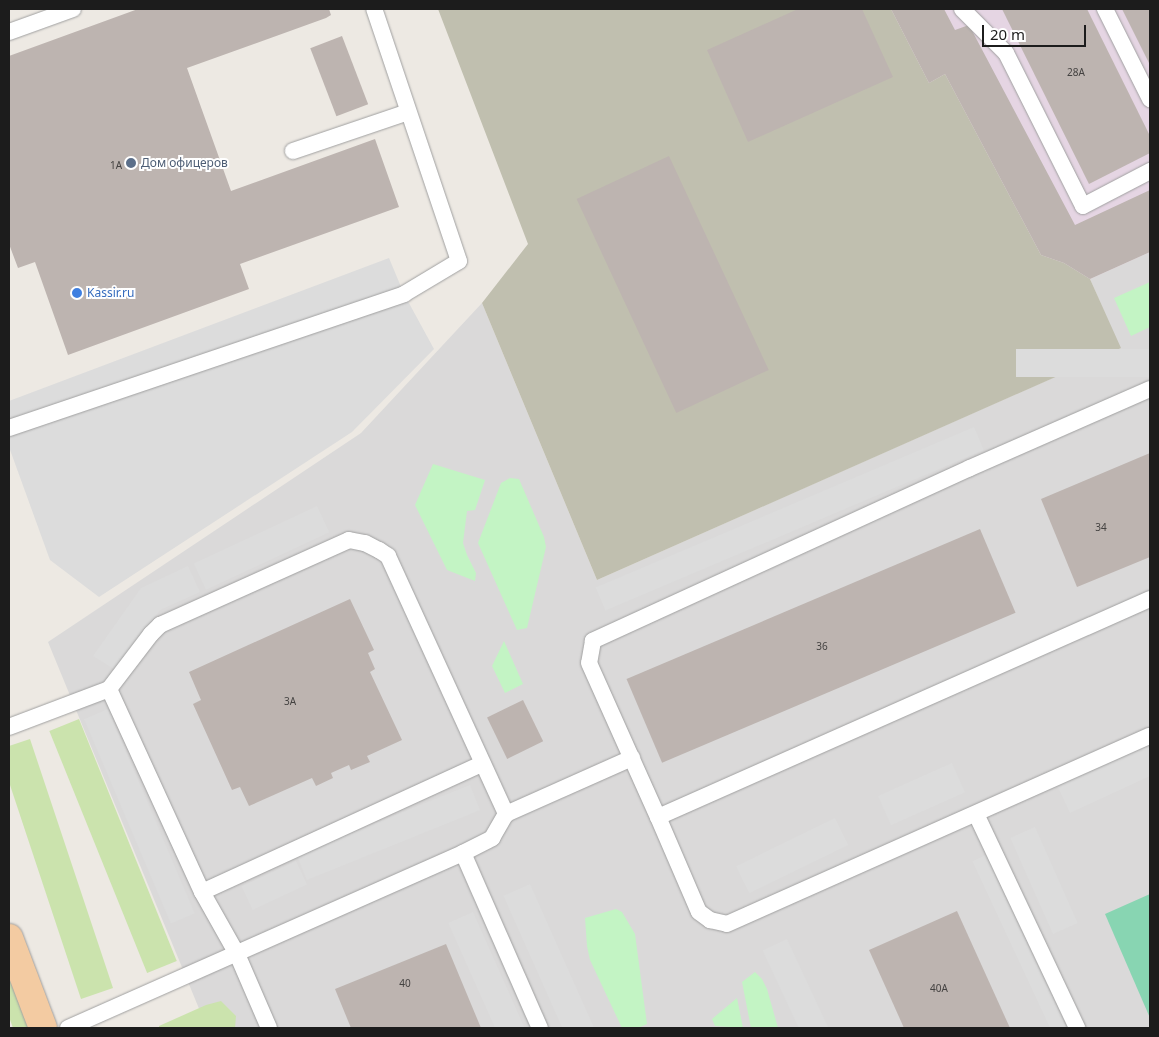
<!DOCTYPE html>
<html>
<head>
<meta charset="utf-8">
<style>
	body { margin:0 }
	#map { position:relative; width:1159px; height:1037px; overflow:hidden; background:#ede9e3; font-family:"Noto Sans",sans-serif }
	div>[style] { position:absolute }
	.residential>* { inset:0; background:#dad9d9 }
	.industrial>* { inset:0; background:#e5d5e3 }
	.construction>* { inset:0; background:#c0bfaf }
	.grass>* { inset:0; background:#cbe3ad; transform-origin:0 0 }
	.park>* { inset:0; background:#c3f4c4 }
	.pitch>* { inset:0; background:#88d5b2 }
	.parking>* { inset:0; background:#dcdcdc; transform-origin:0 0 }
	.building>* { inset:0; background:#bdb4b0; transform-origin:0 0 }
	.roads { filter:drop-shadow(0 0 1px #a0a0a0) drop-shadow(0 0 1px #a0a0a0) }
	.lane>* { height:16px; margin:-8px; padding:0 8px; transform-origin:8px; border-radius:8px; background:#fff }
	.primary>* { height:28px; margin:-14px; padding:0 14px; transform-origin:14px; border-radius:14px; background:#f3cba2 }
	.dots>* { width:14px; height:14px; translate:-50% -50%; box-sizing:border-box; border:2px solid #fff; border-radius:50% }
	span { translate:-50% -50%; white-space:nowrap; text-align:center; line-height:1.15; -webkit-text-stroke:4px #fff; paint-order:stroke }
	.number-label { font-size:10px; color:#444241 }
	.number-label span { -webkit-text-stroke-width:0 }
	.service-label { font-size:12px; color:#4e5e75 }
	.left { translate:0 -50%; text-align:left }
	.shop-label { font-size:12px; color:#366cbe }
	.frame { position:absolute; inset:0; border:10px solid #1c1c1c; pointer-events:none }
	.scale { position:absolute; left:982px; top:25px; width:104px; height:22px; box-sizing:border-box; border:2px solid #1c1c1c; border-top:0; padding-left:6px; font-size:15px; line-height:18px; white-space:nowrap; color:#1c1c1c; -webkit-text-stroke:4px #fff; paint-order:stroke }
</style>
</head>
<body>
<div id="map">
	<div class="residential">
		<div style="clip-path:polygon(1150px 252px,1150px 1028px,207px 1028px,48px 642px,361px 433px,482px 303px,597px 580px,1120px 348px,1090px 279px)"></div>
	</div>
	<div class="industrial">
		<div style="clip-path:polygon(891px 9px,1150px 9px,1150px 252px,1090px 279px,1064px 263px,1041px 255px,945px 74px,929px 83px)"></div>
	</div>
	<div class="construction">
		<div style="clip-path:polygon(438px 9px,891px 9px,929px 83px,945px 74px,1041px 255px,1064px 263px,1090px 279px,1121px 348px,597px 580px,482px 303px,528px 244px)"></div>
	</div>
	<div class="grass">
		<div style="left:79px;top:719px;width:261px;height:32px;rotate:68deg"></div>
		<div style="clip-path:polygon(30px 739px,113px 988px,81px 999px,9px 782px,9px 746px)"></div>
		<div style="clip-path:polygon(9px 971px,30px 1028px,13px 1028px,9px 1017px)"></div>
		<div style="clip-path:polygon(221px 1001px,236px 1016px,235px 1028px,159px 1028px,159px 1026px,206px 1005px)"></div>
	</div>
	<div class="park">
		<div style="clip-path:polygon(1150px 282px,1150px 327px,1131px 336px,1114px 298px)"></div>
		<div style="clip-path:polygon(433px 464px,485px 480px,475px 510px,467px 511px,463px 543px,467px 555px,476px 573px,475px 581px,447px 570px,415px 505px)"></div>
		<div style="clip-path:polygon(510px 478px,519px 479px,544px 537px,546px 547px,527px 628px,517px 630px,478px 543px,501px 483px)"></div>
		<div style="clip-path:polygon(504px 641px,523px 684px,505px 693px,492px 666px)"></div>
		<div style="clip-path:polygon(616px 909px,622px 912px,635px 934px,647px 1024px,638px 1028px,622px 1028px,590px 960px,587px 946px,585px 918px)"></div>
		<div style="clip-path:polygon(755px 972px,762px 979px,767px 989px,778px 1028px,751px 1028px,742px 982px)"></div>
		<div style="clip-path:polygon(737px 998px,743px 1028px,715px 1026px,712px 1019px)"></div>
	</div>
	<div class="pitch">
		<div style="clip-path:polygon(1150px 894px,1150px 1018px,1105px 914px)"></div>
	</div>
	<div class="parking">
		<div style="clip-path:polygon(389px 258px,404px 294px,434px 349px,352px 432px,99px 597px,50px 560px,9px 447px,9px 401px)"></div>
		<div style="left:1150px;top:349px;width:28px;height:134px;rotate:90deg"></div>
		<div style="left:974px;top:427px;width:25px;height:411px;rotate:67deg"></div>
		<div style="left:317px;top:506px;width:29px;height:136px;rotate:65deg"></div>
		<div style="clip-path:polygon(188px 566px,200px 592px,160px 610px,114px 669px,93px 656px,141px 588px)"></div>
		<div style="left:108px;top:709px;width:222px;height:26px;rotate:67deg"></div>
		<div style="clip-path:polygon(1150px 743px,1150px 776px,1070px 813px,1057px 785px)"></div>
		<div style="left:952px;top:763px;width:32px;height:81px;rotate:66deg"></div>
		<div style="left:470px;top:785px;width:27px;height:187px;rotate:68deg"></div>
		<div style="left:835px;top:818px;width:30px;height:110px;rotate:64deg"></div>
		<div style="left:1035px;top:827px;width:105px;height:27px;rotate:66deg"></div>
		<div style="left:986px;top:855px;width:190px;height:15px;rotate:65deg"></div>
		<div style="left:296px;top:861px;width:26px;height:60px;rotate:65deg"></div>
		<div style="left:530px;top:884px;width:158px;height:29px;rotate:66deg"></div>
		<div style="left:473px;top:912px;width:127px;height:27px;rotate:66deg"></div>
		<div style="left:787px;top:939px;width:98px;height:27px;rotate:65deg"></div>
	</div>
	<div class="building">
		<div style="clip-path:polygon(138px 9px,329px 9px,331px 15px,326px 18px,187px 68px,231px 191px,375px 139px,399px 207px,240px 264px,249px 289px,68px 355px,35px 262px,18px 268px,9px 244px,9px 56px)"></div>
		<div style="clip-path:polygon(798px 9px,862px 9px,893px 77px,748px 142px,707px 50px)"></div>
		<div style="clip-path:polygon(891px 9px,944px 9px,955px 30px,969px 25px,1075px 225px,1150px 190px,1150px 252px,1090px 279px,1064px 263px,1041px 255px,945px 74px,929px 83px)"></div>
		<div style="clip-path:polygon(1002px 9px,1087px 9px,1150px 136px,1150px 153px,1089px 184px)"></div>
		<div style="clip-path:polygon(1122px 9px,1150px 9px,1150px 65px)"></div>
		<div style="left:342px;top:36px;width:73px;height:34px;rotate:69deg"></div>
		<div style="left:669px;top:156px;width:236px;height:102px;rotate:65deg"></div>
		<div style="clip-path:polygon(1150px 453px,1150px 557px,1077px 587px,1041px 499px)"></div>
		<div style="left:980px;top:529px;width:91px;height:384px;rotate:67deg"></div>
		<div style="clip-path:polygon(350px 599px,374px 650px,368px 653px,375px 669px,370px 672px,402px 740px,367px 756px,370px 762px,351px 770px,349px 765px,331px 773px,333px 778px,316px 786px,312px 778px,249px 806px,240px 787px,232px 790px,193px 704px,201px 700px,189px 672px)"></div>
		<div style="left:523px;top:700px;width:46px;height:40px;rotate:64deg"></div>
		<div style="clip-path:polygon(957px 911px,1010px 1028px,904px 1028px,869px 950px)"></div>
		<div style="clip-path:polygon(446px 944px,481px 1028px,351px 1028px,335px 989px)"></div>
	</div>
	<div class="roads">
		<div class="lane">
			<div style="left:962px;top:9px;width:62px;rotate:45deg"></div>
			<div style="left:1006px;top:53px;width:171px;rotate:63.3deg"></div>
			<div style="left:1083px;top:206px;width:76px;rotate:-27.6deg"></div>
			<div style="left:1105px;top:9px;width:101px;rotate:63.4deg"></div>
			<div style="left:9px;top:32px;width:68px;rotate:-19.8deg"></div>
			<div style="left:293px;top:151px;width:121px;rotate:-18.7deg"></div>
			<div style="left:1150px;top:389px;width:197px;rotate:156.3deg"></div>
			<div style="left:970px;top:468px;width:415px;rotate:155.4deg"></div>
			<div style="left:593px;top:641px;width:22px;rotate:100deg"></div>
			<div style="left:589px;top:663px;width:169px;rotate:65.9deg"></div>
			<div style="left:658px;top:817px;width:538px;rotate:-23.9deg"></div>
			<div style="left:9px;top:428px;width:417px;rotate:-18.7deg"></div>
			<div style="left:404px;top:294px;width:64px;rotate:-31deg"></div>
			<div style="left:459px;top:261px;width:266px;rotate:-108.6deg"></div>
			<div style="left:9px;top:727px;width:107px;rotate:-20.8deg"></div>
			<div style="left:976px;top:814px;width:237px;rotate:64.7deg"></div>
			<div style="left:658px;top:817px;width:103px;rotate:66.7deg"></div>
			<div style="left:699px;top:912px;width:14px;rotate:36deg"></div>
			<div style="left:710px;top:920px;width:17px;rotate:13deg"></div>
			<div style="left:727px;top:924px;width:463px;rotate:-24deg"></div>
			<div style="left:463px;top:853px;width:191px;rotate:66.3deg"></div>
			<div style="left:202px;top:892px;width:308px;rotate:-24.6deg"></div>
			<div style="left:68px;top:1028px;width:432px;rotate:-23.9deg"></div>
			<div style="left:463px;top:853px;width:33px;rotate:-27deg"></div>
			<div style="left:492px;top:838px;width:28px;rotate:-60deg"></div>
			<div style="left:506px;top:814px;width:138px;rotate:-24deg"></div>
			<div style="left:269px;top:1028px;width:81px;rotate:-113.4deg"></div>
			<div style="left:237px;top:954px;width:71px;rotate:-119.4deg"></div>
			<div style="left:202px;top:892px;width:223px;rotate:-114.6deg"></div>
			<div style="left:109px;top:689px;width:69px;rotate:-52.6deg"></div>
			<div style="left:151px;top:634px;width:13px;rotate:-45deg"></div>
			<div style="left:160px;top:625px;width:207px;rotate:-24.2deg"></div>
			<div style="left:349px;top:540px;width:16px;rotate:11deg"></div>
			<div style="left:365px;top:543px;width:16px;rotate:27deg"></div>
			<div style="left:379px;top:550px;width:11px;rotate:34deg"></div>
			<div style="left:388px;top:556px;width:284px;rotate:65.4deg"></div>
		</div>
		<div class="primary">
			<div style="left:9px;top:938px;width:96px;rotate:69.3deg"></div>
		</div>
	</div>
	<div class="dots">
		<div style="left:131px;top:163px;background:#5c6f8a"></div>
		<div style="left:77px;top:293px;background:#3f7fe0"></div>
	</div>
	<div class="number-label">
		<span style="left:1076px;top:73px">28А</span>
		<span style="left:116px;top:166px">1А</span>
		<span style="left:1101px;top:528px">34</span>
		<span style="left:822px;top:647px">36</span>
		<span style="left:290px;top:702px">3А</span>
		<span style="left:405px;top:984px">40</span>
		<span style="left:939px;top:989px">40А</span>
	</div>
	<div class="service-label">
		<span class="left" style="left:141px;top:163px">Дом офицеров</span>
	</div>
	<div class="shop-label">
		<span class="left" style="left:87px;top:293px">Kassir.ru</span>
	</div>
	<div class="frame"></div>
	<div class="scale">20 m</div>
</div>
</body>
</html>
